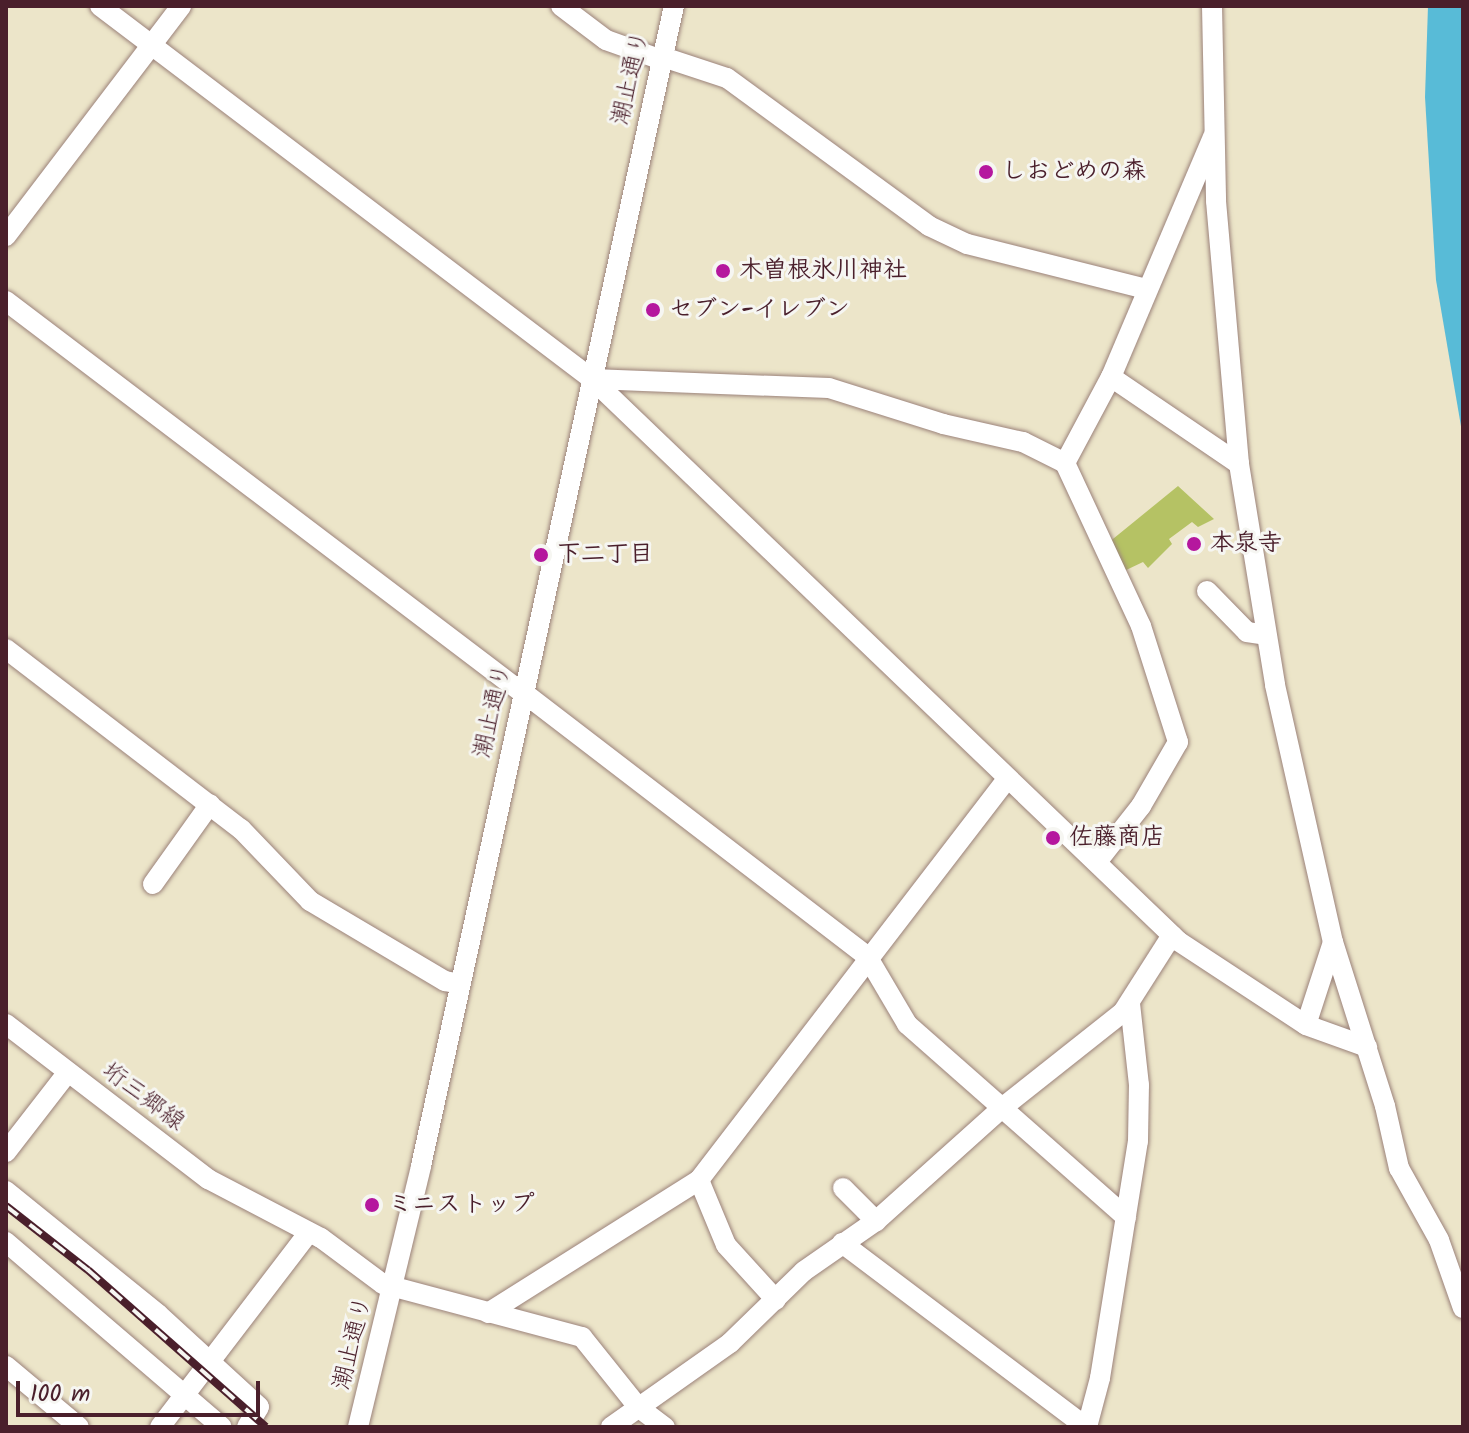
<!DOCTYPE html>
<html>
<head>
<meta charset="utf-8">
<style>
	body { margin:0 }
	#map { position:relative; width:1469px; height:1433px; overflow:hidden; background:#ece5c9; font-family:Kalam,"Klee One",sans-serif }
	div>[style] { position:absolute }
	.green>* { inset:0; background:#b5c264 }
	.water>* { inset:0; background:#58bbd7 }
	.roads { filter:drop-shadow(0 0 2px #9b827a) drop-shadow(0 0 2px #9b827a) }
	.minor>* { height:20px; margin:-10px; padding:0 10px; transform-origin:10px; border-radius:10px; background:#fff }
	.rail>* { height:8px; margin-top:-4px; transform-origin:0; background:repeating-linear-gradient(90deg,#f6f6f2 0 15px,#4a1f2b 0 30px); box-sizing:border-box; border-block:2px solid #4a1f2b }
	.dots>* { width:22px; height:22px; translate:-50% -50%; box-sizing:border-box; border:4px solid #f6f6f2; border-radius:50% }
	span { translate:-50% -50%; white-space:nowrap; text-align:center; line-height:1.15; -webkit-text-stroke:6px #f6f6f2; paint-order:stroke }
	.street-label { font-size:24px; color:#4a1f2b }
	.poi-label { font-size:24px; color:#4a1f2b; font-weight:700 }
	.left { translate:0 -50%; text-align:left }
	.frame { position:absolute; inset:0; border:8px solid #4a1f2b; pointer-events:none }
	.scale { position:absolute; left:16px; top:1381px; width:244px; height:36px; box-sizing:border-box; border:4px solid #4a1f2b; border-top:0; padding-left:10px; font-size:24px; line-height:28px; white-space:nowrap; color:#4a1f2b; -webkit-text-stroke:6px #f6f6f2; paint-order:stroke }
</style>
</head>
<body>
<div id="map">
	<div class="green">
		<div style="clip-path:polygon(1178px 486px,1214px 519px,1198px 527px,1192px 522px,1169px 539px,1172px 544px,1148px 568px,1143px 562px,1122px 572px,1108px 543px)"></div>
	</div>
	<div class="water">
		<div style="clip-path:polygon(1428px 6px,1463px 6px,1463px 438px,1436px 280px,1425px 97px)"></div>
	</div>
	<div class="roads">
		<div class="minor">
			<div style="left:100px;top:6px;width:617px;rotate:37.17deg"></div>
			<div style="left:592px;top:379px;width:812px;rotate:43.8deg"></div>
			<div style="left:1178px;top:941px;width:153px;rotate:33.3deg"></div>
			<div style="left:1306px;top:1025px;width:65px;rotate:19.8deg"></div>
			<div style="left:561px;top:6px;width:56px;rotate:37.1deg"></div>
			<div style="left:606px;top:40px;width:59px;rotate:19.7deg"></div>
			<div style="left:1212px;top:6px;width:195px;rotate:88.8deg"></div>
			<div style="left:1216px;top:201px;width:264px;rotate:85deg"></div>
			<div style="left:1239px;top:464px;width:224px;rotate:80.7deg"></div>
			<div style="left:1275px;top:685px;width:263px;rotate:77.3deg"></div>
			<div style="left:1333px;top:942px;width:87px;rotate:108deg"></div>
			<div style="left:663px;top:57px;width:67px;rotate:18.2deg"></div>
			<div style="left:727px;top:78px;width:250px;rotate:36.2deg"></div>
			<div style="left:929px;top:226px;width:42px;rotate:25.3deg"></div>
			<div style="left:967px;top:244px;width:185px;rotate:14.1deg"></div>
			<div style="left:6px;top:236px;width:289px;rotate:-52.7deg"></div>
			<div style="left:6px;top:301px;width:650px;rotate:37.19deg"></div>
			<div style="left:1111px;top:377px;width:155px;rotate:34.2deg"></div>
			<div style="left:592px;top:379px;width:237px;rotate:2.2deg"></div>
			<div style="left:829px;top:388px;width:120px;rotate:17.5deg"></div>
			<div style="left:943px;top:424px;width:82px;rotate:12.7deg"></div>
			<div style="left:1023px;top:442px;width:47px;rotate:26.6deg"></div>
			<div style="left:1065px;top:463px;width:180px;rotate:65deg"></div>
			<div style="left:1141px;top:626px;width:122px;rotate:72.3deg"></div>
			<div style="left:1178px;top:742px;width:74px;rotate:120deg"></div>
			<div style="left:1141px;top:806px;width:71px;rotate:128.2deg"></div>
			<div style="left:1065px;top:463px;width:98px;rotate:-61.9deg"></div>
			<div style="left:1111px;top:377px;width:261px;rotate:-67deg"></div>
			<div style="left:1207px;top:591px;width:57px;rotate:45.7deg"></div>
			<div style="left:1247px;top:632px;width:19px;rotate:9deg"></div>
			<div style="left:6px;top:649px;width:296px;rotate:37.5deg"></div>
			<div style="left:241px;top:829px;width:100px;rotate:46.2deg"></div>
			<div style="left:310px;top:901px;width:157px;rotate:30.7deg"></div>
			<div style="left:445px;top:981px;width:15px;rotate:11deg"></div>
			<div style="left:524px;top:693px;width:432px;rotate:37.5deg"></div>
			<div style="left:867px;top:956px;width:79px;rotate:59.5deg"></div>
			<div style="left:907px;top:1024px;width:292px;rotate:41.4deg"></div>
			<div style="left:153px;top:884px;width:98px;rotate:-54.5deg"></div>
			<div style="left:1333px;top:942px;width:172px;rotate:72.4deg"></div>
			<div style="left:1385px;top:1106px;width:64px;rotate:77.3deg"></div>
			<div style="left:1399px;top:1168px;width:82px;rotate:60.9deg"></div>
			<div style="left:1439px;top:1240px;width:72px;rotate:70.6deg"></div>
			<div style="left:6px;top:1024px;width:255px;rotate:37.5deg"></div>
			<div style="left:208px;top:1179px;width:127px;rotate:27.6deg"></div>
			<div style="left:321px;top:1238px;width:77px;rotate:36.6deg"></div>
			<div style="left:383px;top:1284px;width:206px;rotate:14.9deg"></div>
			<div style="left:582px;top:1337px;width:90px;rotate:51.3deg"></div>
			<div style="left:638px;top:1407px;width:34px;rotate:37deg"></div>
			<div style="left:6px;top:1152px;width:101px;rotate:-52.2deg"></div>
			<div style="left:699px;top:1180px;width:70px;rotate:67.4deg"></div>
			<div style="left:726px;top:1245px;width:74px;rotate:47.7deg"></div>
			<div style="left:843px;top:1188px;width:47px;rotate:45deg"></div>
			<div style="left:6px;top:1191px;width:196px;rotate:39deg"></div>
			<div style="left:158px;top:1314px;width:137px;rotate:42.6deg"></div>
			<div style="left:259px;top:1407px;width:23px;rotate:121deg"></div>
			<div style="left:6px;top:1242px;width:284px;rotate:40.6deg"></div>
			<div style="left:842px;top:1243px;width:306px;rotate:37deg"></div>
			<div style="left:488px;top:1313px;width:249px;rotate:-32.2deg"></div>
			<div style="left:699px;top:1180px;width:506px;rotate:-52.47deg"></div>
			<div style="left:6px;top:1366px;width:95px;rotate:39.9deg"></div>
			<div style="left:160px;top:1427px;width:245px;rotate:-52.6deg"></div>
			<div style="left:358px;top:1427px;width:268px;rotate:-76.4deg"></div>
			<div style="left:421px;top:1166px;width:1187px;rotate:-77.7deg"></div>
			<div style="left:611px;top:1427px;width:146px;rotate:-35.2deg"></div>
			<div style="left:730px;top:1343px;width:103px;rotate:-44.2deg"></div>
			<div style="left:804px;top:1271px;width:88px;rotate:-34.8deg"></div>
			<div style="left:876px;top:1221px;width:169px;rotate:-41.9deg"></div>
			<div style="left:1002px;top:1108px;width:154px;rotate:-38.4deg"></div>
			<div style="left:1123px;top:1012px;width:91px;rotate:-57.5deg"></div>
			<div style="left:1087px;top:1427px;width:51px;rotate:-75.1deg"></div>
			<div style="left:1100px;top:1378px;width:240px;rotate:-80.9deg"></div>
			<div style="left:1138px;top:1141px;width:56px;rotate:-89deg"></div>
			<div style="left:1139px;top:1085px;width:81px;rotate:-96.3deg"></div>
		</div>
	</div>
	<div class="rail">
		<div style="left:6px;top:1206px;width:104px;rotate:38deg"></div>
		<div style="left:88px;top:1270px;width:237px;rotate:41.4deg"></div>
	</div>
	<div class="dots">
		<div style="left:986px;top:172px;background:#b5179e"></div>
		<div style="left:723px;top:271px;background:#b5179e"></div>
		<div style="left:653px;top:310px;background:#b5179e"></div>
		<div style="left:1194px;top:544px;background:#b5179e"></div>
		<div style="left:541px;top:555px;background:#b5179e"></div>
		<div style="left:1053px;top:838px;background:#b5179e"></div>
		<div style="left:372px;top:1205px;background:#b5179e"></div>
	</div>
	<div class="street-label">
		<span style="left:631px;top:78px;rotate:-77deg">潮止通り</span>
		<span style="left:493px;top:711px;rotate:-77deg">潮止通り</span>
		<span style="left:143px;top:1097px;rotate:37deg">垳三郷線</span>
		<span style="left:353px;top:1343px;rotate:-76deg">潮止通り</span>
	</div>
	<div class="poi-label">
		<span class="left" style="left:1002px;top:172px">しおどめの森</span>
		<span class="left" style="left:739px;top:271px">木曽根氷川神社</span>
		<span class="left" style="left:669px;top:310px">セブン-イレブン</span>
		<span class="left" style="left:1210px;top:544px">本泉寺</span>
		<span class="left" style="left:557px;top:555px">下二丁目</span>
		<span class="left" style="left:1069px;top:838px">佐藤商店</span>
		<span class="left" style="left:388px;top:1205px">ミニストップ</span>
	</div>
	<div class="frame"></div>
	<div class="scale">100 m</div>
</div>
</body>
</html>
